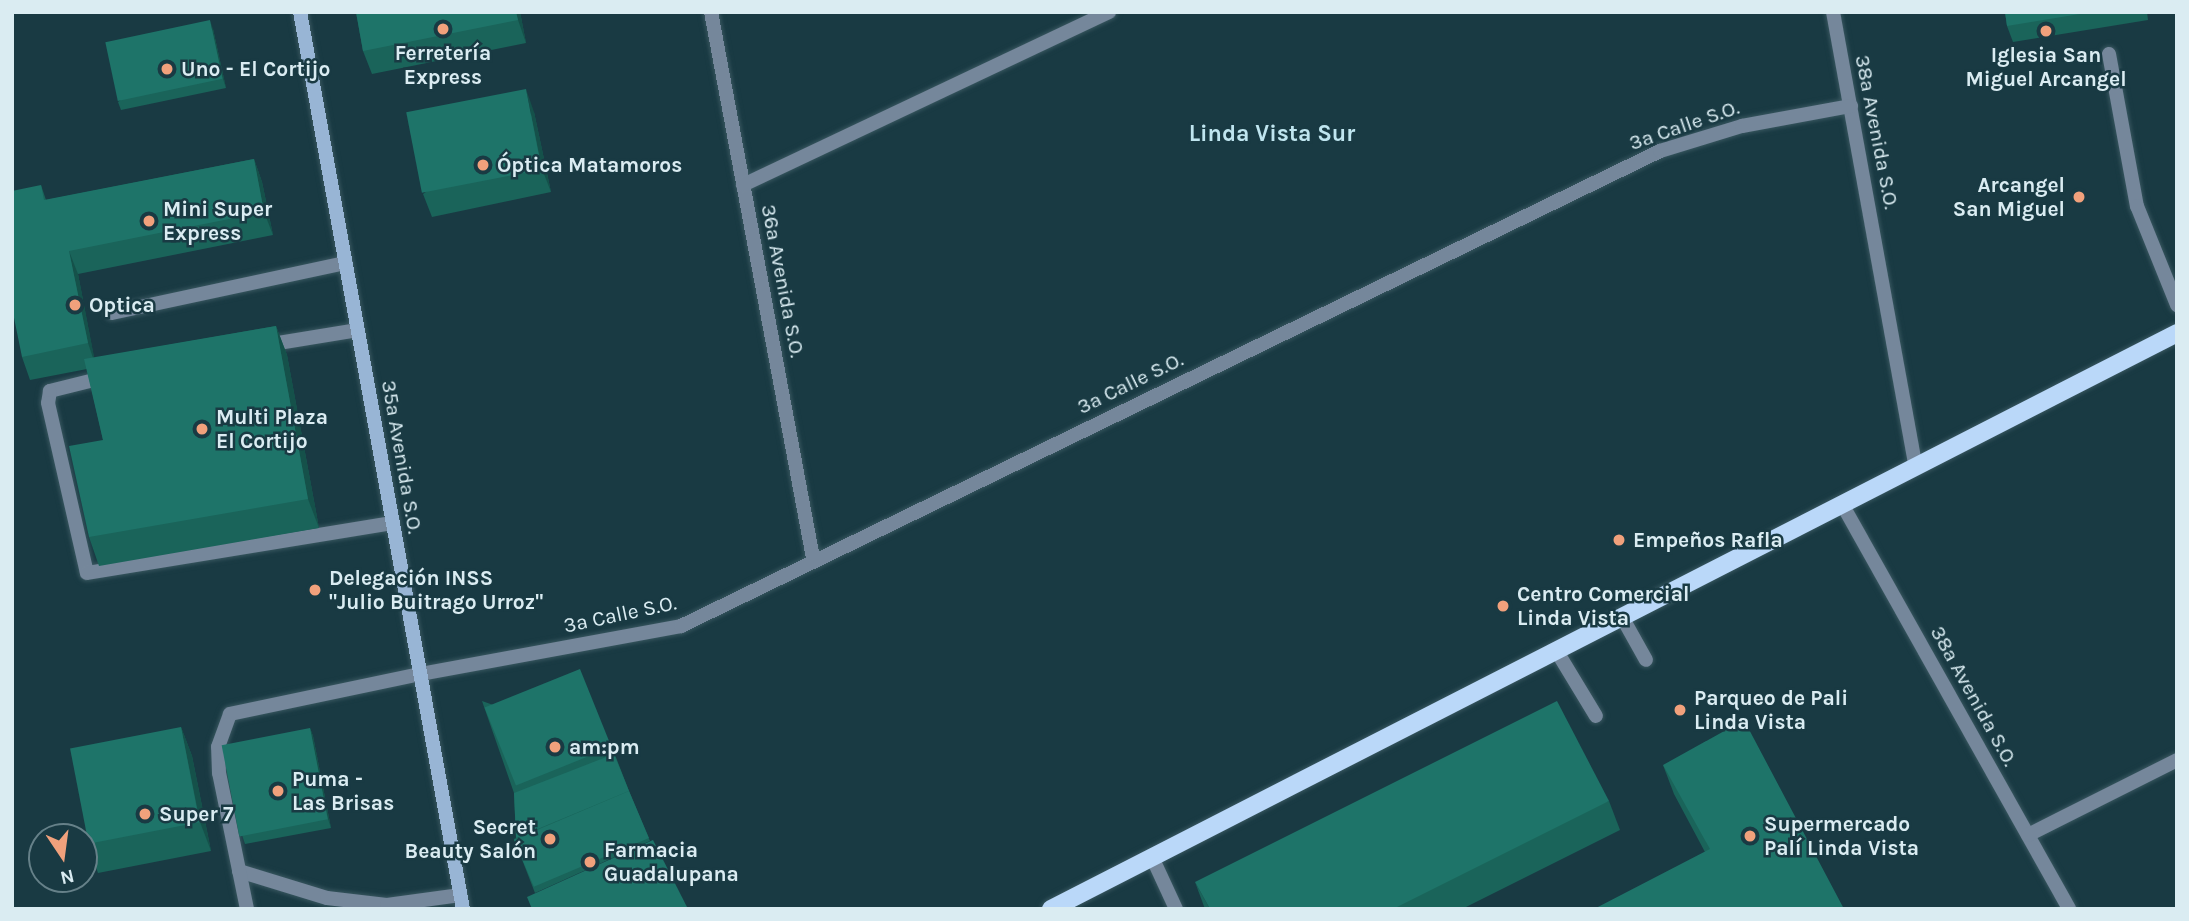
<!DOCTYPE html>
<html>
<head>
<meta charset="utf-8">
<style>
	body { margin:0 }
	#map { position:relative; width:2189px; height:921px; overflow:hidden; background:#193a43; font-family:Karla,sans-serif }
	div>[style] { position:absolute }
	.roads { filter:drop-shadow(0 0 2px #38565f) drop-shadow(0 0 2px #38565f) }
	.lane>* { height:14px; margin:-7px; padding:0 7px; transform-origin:7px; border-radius:7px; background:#75879b }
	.street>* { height:14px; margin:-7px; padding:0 7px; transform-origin:7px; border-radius:7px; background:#75879b }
	.secondary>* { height:14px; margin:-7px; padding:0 7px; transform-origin:7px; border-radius:7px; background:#98b5d5 }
	.primary>* { height:18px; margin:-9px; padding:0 9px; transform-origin:9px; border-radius:9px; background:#bad8f9 }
	.wall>* { inset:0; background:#1a645a }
	.shaded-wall>* { inset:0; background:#15514a }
	.building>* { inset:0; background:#1e7469; transform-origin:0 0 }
	.dots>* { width:19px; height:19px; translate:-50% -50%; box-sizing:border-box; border:4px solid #193a43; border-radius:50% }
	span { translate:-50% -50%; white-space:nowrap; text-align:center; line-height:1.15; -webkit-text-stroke:5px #193a43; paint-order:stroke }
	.poi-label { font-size:21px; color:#daecf2; font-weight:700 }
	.left { translate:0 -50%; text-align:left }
	.right { translate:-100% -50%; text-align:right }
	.street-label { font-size:21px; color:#daecf2 }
	.neighbourhood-label { font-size:23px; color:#bfe5ef; font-weight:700 }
	.frame { position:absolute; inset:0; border:14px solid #daecf2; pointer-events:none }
	.north { position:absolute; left:28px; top:823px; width:70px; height:70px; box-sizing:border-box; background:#193a43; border:2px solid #668189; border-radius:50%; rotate:167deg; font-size:19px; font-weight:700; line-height:28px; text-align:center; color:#daecf2 }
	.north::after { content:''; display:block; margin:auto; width:24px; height:32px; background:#f1a17c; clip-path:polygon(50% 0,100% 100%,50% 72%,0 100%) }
</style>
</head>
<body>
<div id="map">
	<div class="roads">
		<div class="lane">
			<div style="left:2109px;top:54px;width:155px;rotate:79.6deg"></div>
			<div style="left:2137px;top:206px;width:107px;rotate:68deg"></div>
			<div style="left:112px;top:313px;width:239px;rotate:-12.1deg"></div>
			<div style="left:266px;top:345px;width:93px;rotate:-9.3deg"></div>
			<div style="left:106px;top:377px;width:58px;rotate:166deg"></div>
			<div style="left:50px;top:391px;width:12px;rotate:99deg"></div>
			<div style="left:48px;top:403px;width:174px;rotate:77.1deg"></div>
			<div style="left:87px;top:573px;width:310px;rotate:-9.3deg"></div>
			<div style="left:1622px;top:617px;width:49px;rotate:60.8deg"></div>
			<div style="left:1556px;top:650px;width:77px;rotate:58.8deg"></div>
			<div style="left:1152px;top:857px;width:57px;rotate:65.2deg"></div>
			<div style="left:239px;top:871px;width:92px;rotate:17.1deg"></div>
			<div style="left:327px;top:898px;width:60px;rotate:6.7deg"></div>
			<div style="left:387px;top:905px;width:74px;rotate:-7.8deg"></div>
			<div style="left:247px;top:909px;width:139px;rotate:-101.6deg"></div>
			<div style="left:219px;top:773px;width:26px;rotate:-92deg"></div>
			<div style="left:218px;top:747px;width:35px;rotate:-70deg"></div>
			<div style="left:230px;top:714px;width:194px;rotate:-11.9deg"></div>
		</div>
		<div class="street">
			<div style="left:711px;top:12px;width:555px;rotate:79.42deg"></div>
			<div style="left:1833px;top:12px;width:463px;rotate:79.7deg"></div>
			<div style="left:743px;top:185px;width:405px;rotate:-25.3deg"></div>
			<div style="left:1842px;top:504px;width:464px;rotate:60.7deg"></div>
			<div style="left:420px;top:674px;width:265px;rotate:-10.4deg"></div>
			<div style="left:681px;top:626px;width:1088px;rotate:-25.88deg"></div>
			<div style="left:1660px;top:151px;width:86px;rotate:-17deg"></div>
			<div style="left:1742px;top:126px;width:111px;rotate:-10.4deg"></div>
			<div style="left:2028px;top:835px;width:167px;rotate:-26.7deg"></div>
		</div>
		<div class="secondary">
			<div style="left:300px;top:12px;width:912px;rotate:79.7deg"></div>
		</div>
		<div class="primary">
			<div style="left:1051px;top:909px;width:1265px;rotate:-27.09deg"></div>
		</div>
	</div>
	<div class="wall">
		<div style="clip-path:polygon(356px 12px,520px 12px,526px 43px,372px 74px,363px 51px)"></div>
		<div style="clip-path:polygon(2005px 12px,2147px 12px,2148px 20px,2013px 42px,2007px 26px)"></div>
		<div style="clip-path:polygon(213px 29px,226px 88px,121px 110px,118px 102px)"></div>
		<div style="clip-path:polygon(534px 112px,551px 192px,432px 217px,423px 194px)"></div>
		<div style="clip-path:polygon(254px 159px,262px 182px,273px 235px,78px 274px,94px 358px,276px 326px,287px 355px,319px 528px,99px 566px,89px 537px,103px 440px,87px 369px,30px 380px,22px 357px,41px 185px,46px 200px)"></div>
		<div style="clip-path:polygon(482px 701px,612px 747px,629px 791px,650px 841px,535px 893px,514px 839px,516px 838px,514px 793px)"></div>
		<div style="clip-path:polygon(181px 727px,192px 756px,211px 851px,98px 873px,88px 844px)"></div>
		<div style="clip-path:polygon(310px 728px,313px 736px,331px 828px,245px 844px,242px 835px)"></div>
		<div style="clip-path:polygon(1663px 765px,1844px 909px,1705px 852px,1674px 794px)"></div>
		<div style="clip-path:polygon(1609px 801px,1620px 830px,1462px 909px,1210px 909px)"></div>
		<div style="clip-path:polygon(1195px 882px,1210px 909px,1205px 909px)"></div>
	</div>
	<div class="shaded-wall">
		<div style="clip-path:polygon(516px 12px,520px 12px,526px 43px,518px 20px)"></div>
		<div style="clip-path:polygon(210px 20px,213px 29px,226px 88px,223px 79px)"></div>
		<div style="clip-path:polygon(526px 89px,534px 112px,551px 192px,542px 169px)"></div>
		<div style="clip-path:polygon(254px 159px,262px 182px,273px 235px,264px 212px)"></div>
		<div style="clip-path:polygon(69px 251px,78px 274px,96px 367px,88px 343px)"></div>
		<div style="clip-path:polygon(276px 326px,287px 355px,319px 528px,308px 499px)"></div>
		<div style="clip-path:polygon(181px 727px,192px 756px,211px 851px,200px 822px)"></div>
		<div style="clip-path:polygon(310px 728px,313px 736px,331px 828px,328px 819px)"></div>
	</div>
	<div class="building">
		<div style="clip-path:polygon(356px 12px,516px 12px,518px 20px,363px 51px)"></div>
		<div style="clip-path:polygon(2005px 12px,2092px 12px,2007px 26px)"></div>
		<div style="left:210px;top:20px;width:60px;height:107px;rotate:78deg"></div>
		<div style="left:526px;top:89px;width:82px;height:122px;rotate:79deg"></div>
		<div style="clip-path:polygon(254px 159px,264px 212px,69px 251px,88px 343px,22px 357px,12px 308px,12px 191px,41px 185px,44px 200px)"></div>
		<div style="clip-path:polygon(276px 326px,308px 499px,89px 537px,69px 446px,103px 440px,84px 359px)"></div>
		<div style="left:580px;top:669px;width:84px;height:103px;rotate:68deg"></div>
		<div style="clip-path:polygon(1557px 701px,1609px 801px,1393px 909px,1210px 909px,1195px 882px)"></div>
		<div style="clip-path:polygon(1744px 720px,1844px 909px,1594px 909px,1710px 849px,1663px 765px)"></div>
		<div style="left:181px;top:727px;width:97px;height:113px;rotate:79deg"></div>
		<div style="left:310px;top:728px;width:93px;height:90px;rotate:79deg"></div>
		<div style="clip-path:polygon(614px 754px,629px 791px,516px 838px,514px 793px)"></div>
		<div style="left:629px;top:791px;width:51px;height:125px;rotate:67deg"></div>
		<div style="clip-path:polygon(653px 840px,688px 909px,532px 909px,527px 897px)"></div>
	</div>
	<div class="dots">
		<div style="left:443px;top:29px;background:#f1a17c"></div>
		<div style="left:2046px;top:31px;background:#f1a17c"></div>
		<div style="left:167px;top:69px;background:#f1a17c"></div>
		<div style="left:483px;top:165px;background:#f1a17c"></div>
		<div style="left:2079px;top:197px;background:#f1a17c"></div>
		<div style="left:149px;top:221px;background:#f1a17c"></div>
		<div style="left:75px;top:305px;background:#f1a17c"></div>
		<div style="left:202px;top:429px;background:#f1a17c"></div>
		<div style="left:1619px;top:540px;background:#f1a17c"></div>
		<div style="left:315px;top:590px;background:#f1a17c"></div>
		<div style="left:1503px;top:606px;background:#f1a17c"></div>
		<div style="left:1680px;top:710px;background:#f1a17c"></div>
		<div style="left:555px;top:747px;background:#f1a17c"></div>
		<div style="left:278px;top:791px;background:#f1a17c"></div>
		<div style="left:145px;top:814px;background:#f1a17c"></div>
		<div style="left:1750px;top:836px;background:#f1a17c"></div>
		<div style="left:550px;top:839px;background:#f1a17c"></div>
		<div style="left:590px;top:862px;background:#f1a17c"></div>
	</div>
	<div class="poi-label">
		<span style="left:443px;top:65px">Ferretería<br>Express</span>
		<span style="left:2046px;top:67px">Iglesia San<br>Miguel Arcangel</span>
		<span class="left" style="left:181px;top:69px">Uno - El Cortijo</span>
		<span class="left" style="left:497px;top:165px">Óptica Matamoros</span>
		<span class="right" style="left:2065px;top:197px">Arcangel<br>San Miguel</span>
		<span class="left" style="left:163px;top:221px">Mini Super<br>Express</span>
		<span class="left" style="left:89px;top:305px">Optica</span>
		<span class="left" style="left:216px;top:429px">Multi Plaza<br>El Cortijo</span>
		<span class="left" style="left:1633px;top:540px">Empeños Rafla</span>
		<span class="left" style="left:329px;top:590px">Delegación INSS<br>"Julio Buitrago Urroz"</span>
		<span class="left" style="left:1517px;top:606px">Centro Comercial<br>Linda Vista</span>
		<span class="left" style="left:1694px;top:710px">Parqueo de Pali<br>Linda Vista</span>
		<span class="left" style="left:569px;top:747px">am:pm</span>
		<span class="left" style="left:292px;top:791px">Puma -<br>Las Brisas</span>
		<span class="left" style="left:159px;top:814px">Super 7</span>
		<span class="left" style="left:1764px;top:836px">Supermercado<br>Palí Linda Vista</span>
		<span class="right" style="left:536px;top:839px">Secret<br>Beauty Salón</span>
		<span class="left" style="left:604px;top:862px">Farmacia<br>Guadalupana</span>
	</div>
	<div class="street-label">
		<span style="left:1684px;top:125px;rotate:-19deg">3a Calle S.O.</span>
		<span style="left:1877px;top:132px;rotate:79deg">38a Avenida S.O.</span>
		<span style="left:783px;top:281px;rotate:79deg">36a Avenida S.O.</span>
		<span style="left:1130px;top:383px;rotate:-26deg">3a Calle S.O.</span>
		<span style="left:402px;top:457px;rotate:80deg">35a Avenida S.O.</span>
		<span style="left:620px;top:614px;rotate:-12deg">3a Calle S.O.</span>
		<span style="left:1974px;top:696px;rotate:61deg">38a Avenida S.O.</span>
	</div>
	<div class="neighbourhood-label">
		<span style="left:1272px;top:134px">Linda Vista Sur</span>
	</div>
	<div class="frame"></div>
	<div class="north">N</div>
</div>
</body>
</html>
